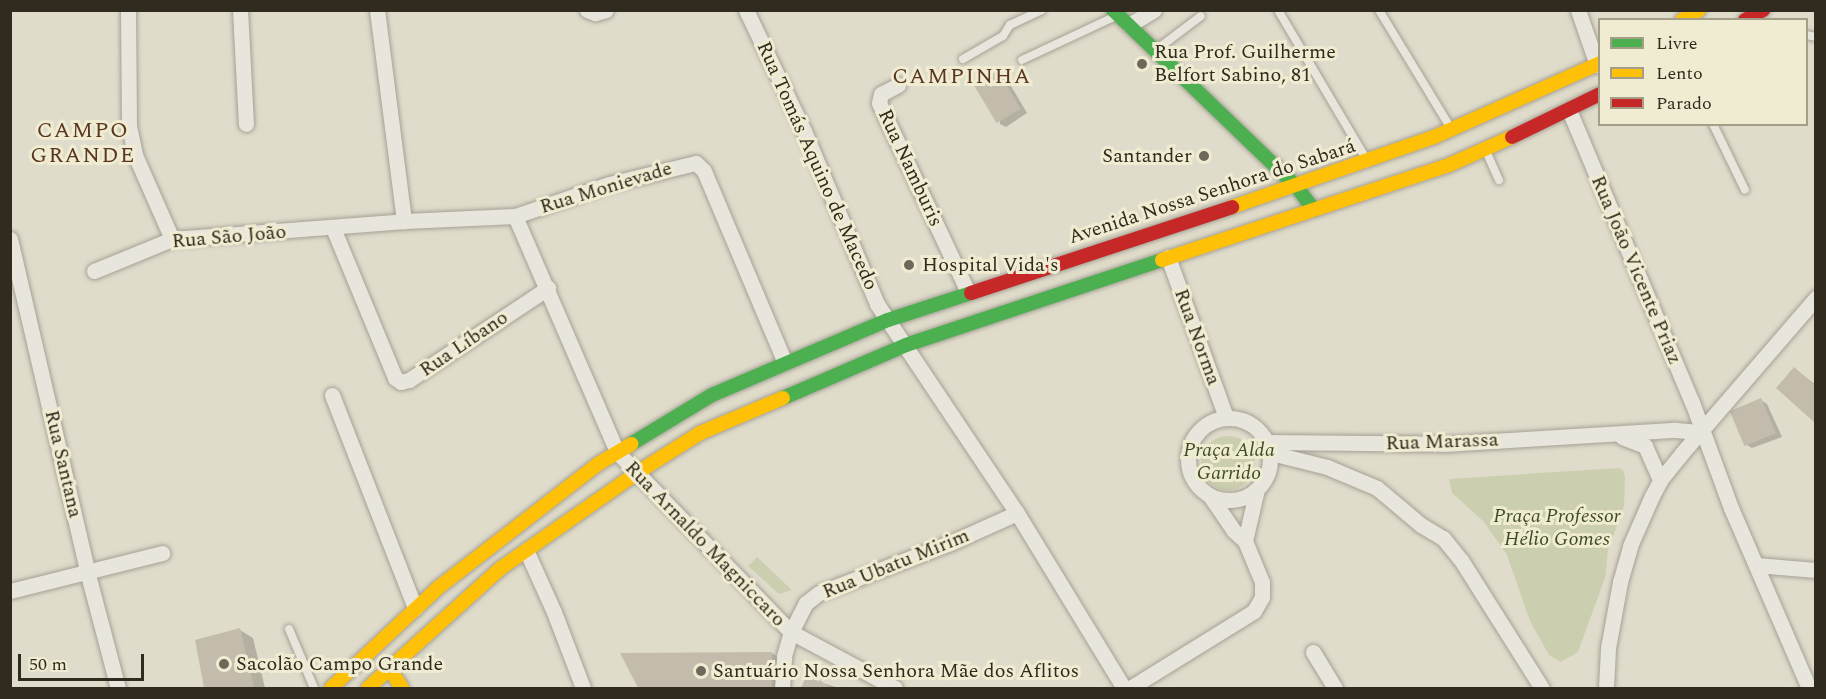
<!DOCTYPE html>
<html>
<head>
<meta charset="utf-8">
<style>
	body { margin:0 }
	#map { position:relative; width:1826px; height:699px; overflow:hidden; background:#e0dccb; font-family:Spectral,serif }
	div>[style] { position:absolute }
	.green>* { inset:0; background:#cbcfaf }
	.round { border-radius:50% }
	.shadow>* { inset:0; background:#0003 }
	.building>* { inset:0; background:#c3bcac; transform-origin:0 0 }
	.roads { filter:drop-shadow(0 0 2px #a5a195) drop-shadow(0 0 2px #a5a195) }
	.lane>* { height:8px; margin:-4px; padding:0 4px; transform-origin:4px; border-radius:4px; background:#e8e6dc }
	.street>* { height:15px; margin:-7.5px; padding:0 7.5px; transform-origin:7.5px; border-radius:7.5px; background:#e8e6dc }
	.street>.ring { margin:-7.5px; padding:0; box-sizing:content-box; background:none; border:15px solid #e8e6dc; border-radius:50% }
	.fast>* { height:14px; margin:-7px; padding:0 7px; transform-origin:7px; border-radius:7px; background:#4caf50 }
	.slow>* { height:14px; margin:-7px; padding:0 7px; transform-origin:7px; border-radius:7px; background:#ffc107 }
	.jam>* { height:14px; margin:-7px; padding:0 7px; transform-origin:7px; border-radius:7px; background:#c62828 }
	.dots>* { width:16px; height:16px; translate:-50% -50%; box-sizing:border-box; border:3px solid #f0ecd1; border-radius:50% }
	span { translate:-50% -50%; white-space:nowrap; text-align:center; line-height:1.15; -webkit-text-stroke:6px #f0ecd1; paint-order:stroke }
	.poi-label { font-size:20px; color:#312a1e }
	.left { translate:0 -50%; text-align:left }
	.right { translate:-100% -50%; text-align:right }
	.street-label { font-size:20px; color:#312a1e }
	.park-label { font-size:20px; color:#3d4b27; font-style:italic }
	.quarter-label { font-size:22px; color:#593623; letter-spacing:1.5px }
	.frame { position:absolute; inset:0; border:12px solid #312a1e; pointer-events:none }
	.legend { position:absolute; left:1598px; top:18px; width:210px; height:108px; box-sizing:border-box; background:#f0ecd1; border:2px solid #a49e89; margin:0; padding:8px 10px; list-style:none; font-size:18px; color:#312a1e }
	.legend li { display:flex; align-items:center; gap:12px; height:30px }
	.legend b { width:30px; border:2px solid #a49e89 }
	.scale { position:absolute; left:18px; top:654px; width:126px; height:27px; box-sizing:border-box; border:3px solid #312a1e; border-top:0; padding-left:8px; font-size:18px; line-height:21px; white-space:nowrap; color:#312a1e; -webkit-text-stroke:4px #f0ecd1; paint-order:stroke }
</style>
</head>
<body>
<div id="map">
	<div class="green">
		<div class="round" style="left:1201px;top:436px;width:54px;height:54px"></div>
		<div style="clip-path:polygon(1618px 468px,1623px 470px,1625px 477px,1624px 506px,1608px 550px,1606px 575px,1578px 652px,1561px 662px,1549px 655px,1530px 621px,1507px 555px,1484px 522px,1452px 493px,1449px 479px)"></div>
		<div style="clip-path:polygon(757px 557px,792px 590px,779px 594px,748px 566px)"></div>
	</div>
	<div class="shadow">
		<div style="clip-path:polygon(998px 72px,1005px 76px,1027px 113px,1006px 127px,1000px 124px)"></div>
		<div style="clip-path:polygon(1795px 369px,1816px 385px,1816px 419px,1811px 417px)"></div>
		<div style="clip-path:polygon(1761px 400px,1767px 404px,1782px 437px,1752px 448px,1745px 444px)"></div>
		<div style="clip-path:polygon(240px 630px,253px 638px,265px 688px,206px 688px,197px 641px)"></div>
		<div style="clip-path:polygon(772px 653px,785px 661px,785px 688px,639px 688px,623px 654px)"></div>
		<div style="clip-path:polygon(809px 674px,823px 683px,839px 688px,803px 688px)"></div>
	</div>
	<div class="building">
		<div style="left:998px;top:71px;width:44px;height:28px;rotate:59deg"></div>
		<div style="clip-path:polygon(1794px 367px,1815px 386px,1815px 423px,1776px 388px)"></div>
		<div style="left:1761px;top:398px;width:38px;height:34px;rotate:67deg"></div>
		<div style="clip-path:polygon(240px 628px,254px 688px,204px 688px,195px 640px)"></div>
		<div style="clip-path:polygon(772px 652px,772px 688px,638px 688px,620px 653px)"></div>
		<div style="clip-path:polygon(808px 672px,831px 688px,801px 688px)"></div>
	</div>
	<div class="roads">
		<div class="lane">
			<div style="left:1278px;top:10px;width:173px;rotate:59.4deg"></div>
			<div style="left:1379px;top:10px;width:137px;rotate:58.7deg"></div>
			<div style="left:1806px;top:35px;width:10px;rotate:11deg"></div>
			<div style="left:1156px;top:50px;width:56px;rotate:-37.1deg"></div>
			<div style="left:963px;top:59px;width:46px;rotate:-29.9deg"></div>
			<div style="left:1003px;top:36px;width:13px;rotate:-58deg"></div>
			<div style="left:1010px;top:25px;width:35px;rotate:-25deg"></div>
			<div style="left:1022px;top:60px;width:104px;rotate:-25.1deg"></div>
			<div style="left:1713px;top:124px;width:73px;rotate:64.1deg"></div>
			<div style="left:1486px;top:151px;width:32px;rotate:66deg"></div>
			<div style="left:289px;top:629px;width:64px;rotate:67deg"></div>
		</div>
		<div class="street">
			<div style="left:128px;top:10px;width:116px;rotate:89.5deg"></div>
			<div style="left:129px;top:126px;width:30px;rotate:78deg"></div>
			<div style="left:135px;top:155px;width:92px;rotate:66.2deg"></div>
			<div style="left:240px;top:10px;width:114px;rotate:87deg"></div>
			<div style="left:377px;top:10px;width:213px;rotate:82.7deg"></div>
			<div style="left:587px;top:10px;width:9px;rotate:21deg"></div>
			<div style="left:595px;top:13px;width:11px;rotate:-15deg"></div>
			<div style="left:746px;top:10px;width:134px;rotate:64.4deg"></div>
			<div style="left:804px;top:131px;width:188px;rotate:67.1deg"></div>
			<div style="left:877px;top:304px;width:252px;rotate:56.2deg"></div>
			<div style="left:1017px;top:513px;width:205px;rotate:58.6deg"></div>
			<div style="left:1578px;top:10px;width:58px;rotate:70.9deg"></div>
			<div style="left:1129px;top:25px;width:29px;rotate:-31deg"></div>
			<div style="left:898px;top:85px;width:19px;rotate:152deg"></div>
			<div style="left:881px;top:94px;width:9px;rotate:103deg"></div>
			<div style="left:879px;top:103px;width:209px;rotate:64.8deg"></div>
			<div style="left:1569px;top:110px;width:317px;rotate:67.2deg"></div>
			<div style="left:1692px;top:402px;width:113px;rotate:69.8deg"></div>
			<div style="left:1731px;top:508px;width:196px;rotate:66.6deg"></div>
			<div style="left:515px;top:216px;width:257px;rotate:66.6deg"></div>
			<div style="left:617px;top:452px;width:250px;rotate:46deg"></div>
			<div style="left:791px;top:632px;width:118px;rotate:28.3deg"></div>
			<div style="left:333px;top:228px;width:162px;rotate:67.5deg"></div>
			<div style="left:395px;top:378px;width:7px;rotate:34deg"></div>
			<div style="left:401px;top:382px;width:8px;rotate:-14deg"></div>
			<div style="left:409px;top:380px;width:167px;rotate:-33.5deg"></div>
			<div style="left:10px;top:239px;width:341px;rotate:76.9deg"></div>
			<div style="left:87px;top:571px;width:121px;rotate:75.2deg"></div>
			<div style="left:1168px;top:257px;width:170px;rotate:70.1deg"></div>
			<div style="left:94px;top:271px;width:84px;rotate:-22.3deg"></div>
			<div style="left:172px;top:239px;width:233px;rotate:-4.4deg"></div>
			<div style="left:404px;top:221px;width:111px;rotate:-2.6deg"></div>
			<div style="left:515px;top:216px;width:99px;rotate:-18.8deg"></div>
			<div style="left:609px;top:184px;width:89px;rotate:-13.6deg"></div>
			<div style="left:696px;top:163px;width:11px;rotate:45deg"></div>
			<div style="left:704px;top:171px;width:208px;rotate:67.1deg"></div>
			<div style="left:332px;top:395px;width:229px;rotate:68.7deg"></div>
			<div class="ring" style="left:1188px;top:418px;width:67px;height:67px"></div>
			<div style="left:1622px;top:437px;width:25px;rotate:21deg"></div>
			<div style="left:1645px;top:446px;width:37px;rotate:66deg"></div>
			<div style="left:1267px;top:442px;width:177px;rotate:0.6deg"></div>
			<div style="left:1444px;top:444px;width:232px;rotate:-3.5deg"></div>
			<div style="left:1676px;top:430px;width:25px;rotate:5deg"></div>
			<div style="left:1271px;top:453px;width:58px;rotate:14deg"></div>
			<div style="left:1327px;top:467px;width:54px;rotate:22.8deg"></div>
			<div style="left:1377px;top:488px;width:57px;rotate:40.1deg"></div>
			<div style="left:1421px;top:525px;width:26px;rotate:31deg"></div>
			<div style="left:1443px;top:538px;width:28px;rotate:51deg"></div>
			<div style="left:1461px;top:560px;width:151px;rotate:57.7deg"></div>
			<div style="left:1245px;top:541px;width:53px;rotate:-77deg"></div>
			<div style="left:526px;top:550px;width:68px;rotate:65.7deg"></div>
			<div style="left:554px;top:612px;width:81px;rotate:69.1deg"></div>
			<div style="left:1756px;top:565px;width:60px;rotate:4.8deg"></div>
			<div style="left:10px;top:591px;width:157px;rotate:-14deg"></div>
			<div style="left:1313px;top:652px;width:42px;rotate:58.6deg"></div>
			<div style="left:782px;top:688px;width:32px;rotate:-86deg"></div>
			<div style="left:784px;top:656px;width:25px;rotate:-74deg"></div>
			<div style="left:791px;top:632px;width:33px;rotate:-63deg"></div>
			<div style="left:806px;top:603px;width:16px;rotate:-38deg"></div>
			<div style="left:819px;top:593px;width:140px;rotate:-20.9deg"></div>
			<div style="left:950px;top:543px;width:73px;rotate:-24.1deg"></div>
			<div style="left:1130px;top:688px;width:146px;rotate:-31.8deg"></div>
			<div style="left:1254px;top:611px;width:16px;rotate:-60deg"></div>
			<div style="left:1262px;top:597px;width:15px;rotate:-90deg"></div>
			<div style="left:1262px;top:582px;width:44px;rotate:-112.5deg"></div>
			<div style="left:1245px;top:541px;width:15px;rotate:-138deg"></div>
			<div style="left:1234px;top:531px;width:42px;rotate:-124.4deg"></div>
			<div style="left:1606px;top:688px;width:40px;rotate:-87.1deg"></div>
			<div style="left:1608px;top:648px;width:67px;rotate:-79.7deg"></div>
			<div style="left:1620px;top:582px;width:37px;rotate:-74deg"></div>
			<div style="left:1630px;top:546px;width:55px;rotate:-66.3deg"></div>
			<div style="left:1652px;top:496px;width:19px;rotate:-62deg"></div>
			<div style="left:1661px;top:479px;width:33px;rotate:-51deg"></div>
			<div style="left:1682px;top:453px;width:205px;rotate:-49.2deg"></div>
		</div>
		<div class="fast">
			<div style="left:1113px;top:10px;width:254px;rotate:43.9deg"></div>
			<div style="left:1296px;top:186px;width:30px;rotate:53deg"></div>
			<div style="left:783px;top:398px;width:134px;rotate:-23.3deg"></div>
			<div style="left:906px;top:345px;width:270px;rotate:-18.4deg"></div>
			<div style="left:631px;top:444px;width:95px;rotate:-31.2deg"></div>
			<div style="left:712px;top:395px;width:191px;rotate:-23.1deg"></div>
			<div style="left:888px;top:320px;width:87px;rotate:-18deg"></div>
		</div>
		<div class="slow">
			<div style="left:1682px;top:20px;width:20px;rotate:-30deg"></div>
			<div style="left:1232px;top:207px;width:214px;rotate:-19.1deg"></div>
			<div style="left:1434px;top:137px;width:182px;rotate:-24deg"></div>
			<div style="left:1162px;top:260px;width:302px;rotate:-18.3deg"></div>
			<div style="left:1449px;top:165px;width:69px;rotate:-24deg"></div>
			<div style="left:389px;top:668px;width:24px;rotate:57deg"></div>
			<div style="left:331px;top:688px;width:148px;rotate:-43.1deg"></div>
			<div style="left:439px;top:587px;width:201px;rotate:-37.7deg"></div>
			<div style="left:598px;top:464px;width:39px;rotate:-31deg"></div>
			<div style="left:368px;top:688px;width:179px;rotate:-42.1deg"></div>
			<div style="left:501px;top:568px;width:164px;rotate:-35deg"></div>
			<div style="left:635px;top:474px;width:77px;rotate:-32.2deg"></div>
			<div style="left:700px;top:433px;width:90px;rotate:-22.9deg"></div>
		</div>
		<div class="jam">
			<div style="left:1745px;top:20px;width:21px;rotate:-29deg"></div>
			<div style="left:1512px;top:137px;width:98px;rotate:-26deg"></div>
			<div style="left:971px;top:293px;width:275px;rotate:-18.2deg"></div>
		</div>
	</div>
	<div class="dots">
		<div style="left:1142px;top:64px;background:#6e685b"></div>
		<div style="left:1204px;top:156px;background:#6e685b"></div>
		<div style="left:909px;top:265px;background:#6e685b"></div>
		<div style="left:224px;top:664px;background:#6e685b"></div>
		<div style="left:701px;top:671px;background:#6e685b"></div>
	</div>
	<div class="poi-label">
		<span class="left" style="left:1154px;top:64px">Rua Prof. Guilherme<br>Belfort Sabino, 81</span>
		<span class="right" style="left:1192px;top:156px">Santander</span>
		<span class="left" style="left:922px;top:265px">Hospital Vida's</span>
		<span class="left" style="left:236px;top:664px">Sacolão Campo Grande</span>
		<span class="left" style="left:713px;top:671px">Santuário Nossa Senhora Mãe dos Aflitos</span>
	</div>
	<div class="street-label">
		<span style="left:817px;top:166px;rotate:66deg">Rua Tomás Aquino de Macedo</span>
		<span style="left:910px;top:168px;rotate:65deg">Rua Namburis</span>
		<span style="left:606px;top:188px;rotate:-17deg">Rua Monievade</span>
		<span style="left:1212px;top:192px;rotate:-18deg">Avenida Nossa Senhora do Sabará</span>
		<span style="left:229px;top:237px;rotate:-5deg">Rua São João</span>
		<span style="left:1636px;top:270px;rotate:67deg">Rua João Vicente Priaz</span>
		<span style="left:1197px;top:337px;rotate:70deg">Rua Norma</span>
		<span style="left:464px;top:344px;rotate:-34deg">Rua Líbano</span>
		<span style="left:1442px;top:442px;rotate:-2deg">Rua Marassa</span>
		<span style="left:63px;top:464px;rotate:77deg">Rua Santana</span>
		<span style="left:705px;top:544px;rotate:46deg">Rua Arnaldo Magniccaro</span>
		<span style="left:896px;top:564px;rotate:-22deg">Rua Ubatu Mirim</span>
	</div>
	<div class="park-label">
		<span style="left:1229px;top:462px">Praça Alda<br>Garrido</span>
		<span style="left:1557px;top:528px">Praça Professor<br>Hélio Gomes</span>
	</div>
	<div class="quarter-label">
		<span style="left:962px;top:77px">CAMPINHA</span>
		<span style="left:83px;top:143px">CAMPO<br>GRANDE</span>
	</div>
	<div class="frame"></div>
	<ul class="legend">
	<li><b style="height:8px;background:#4caf50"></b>Livre</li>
	<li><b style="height:8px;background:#ffc107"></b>Lento</li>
	<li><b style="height:8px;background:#c62828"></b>Parado</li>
	</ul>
	<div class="scale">50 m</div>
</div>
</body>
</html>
